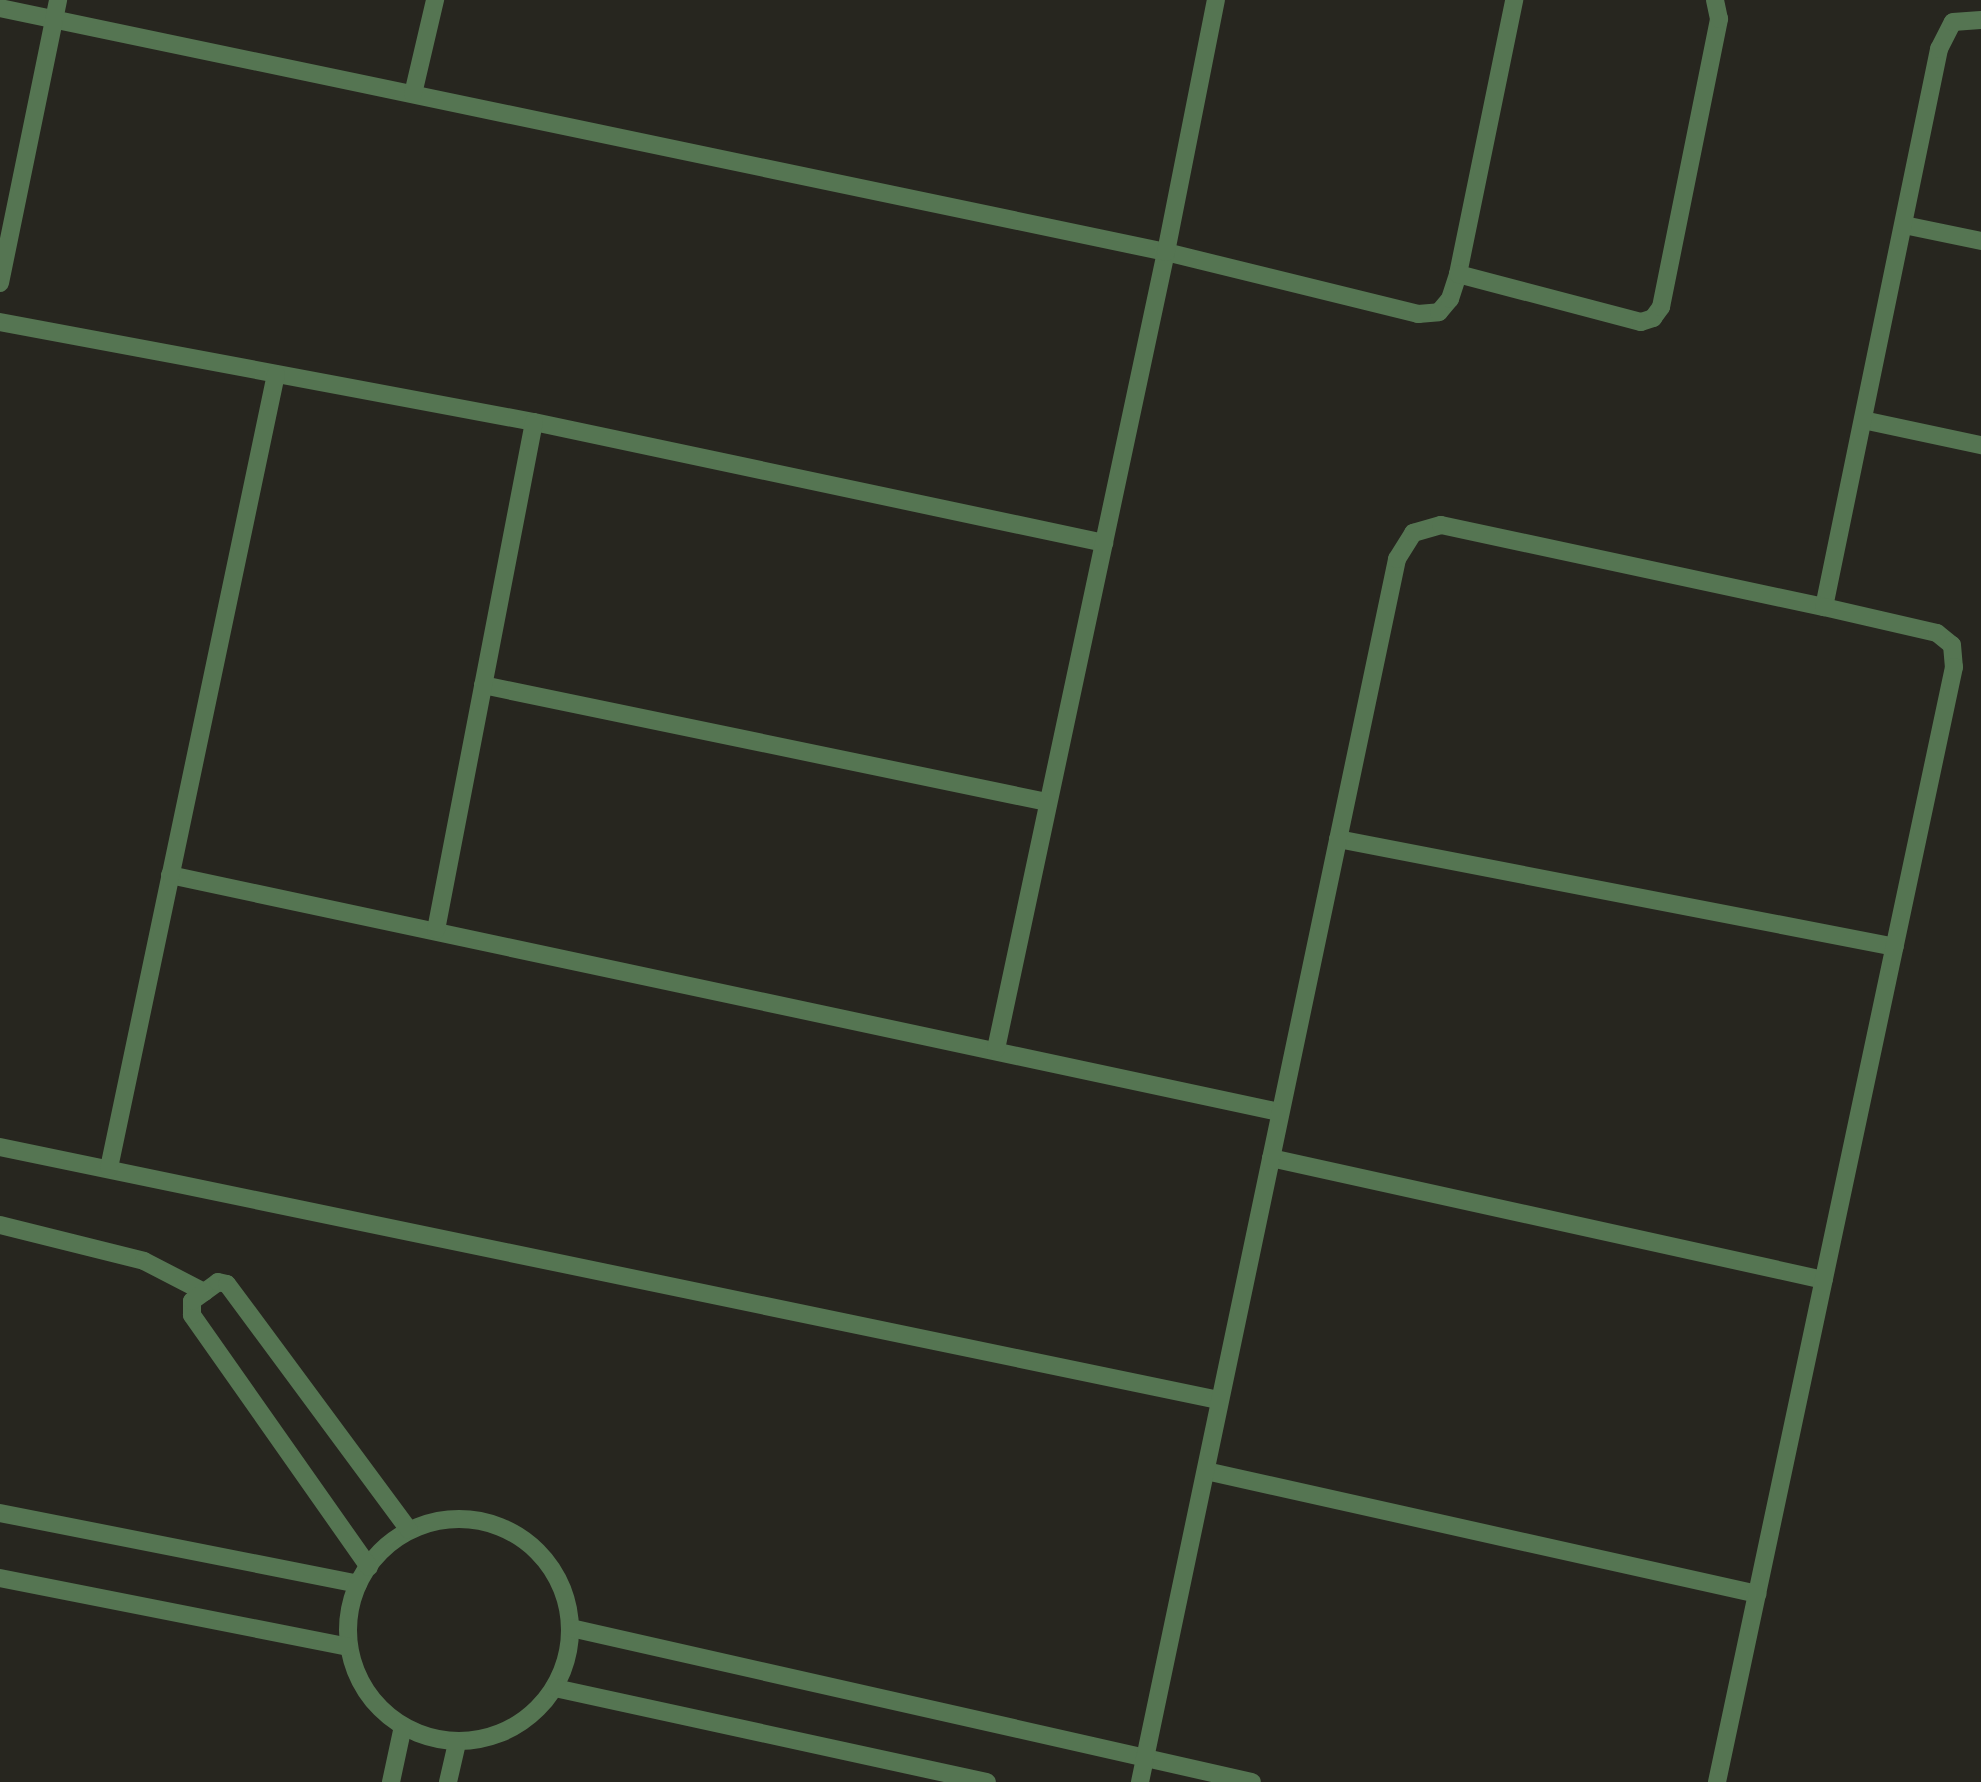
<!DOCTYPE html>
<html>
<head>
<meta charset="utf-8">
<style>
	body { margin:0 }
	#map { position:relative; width:1981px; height:1782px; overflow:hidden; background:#27261f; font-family:"Work Sans",sans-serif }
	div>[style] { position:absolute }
	.street>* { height:18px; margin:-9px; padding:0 9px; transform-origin:9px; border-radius:9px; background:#557552 }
	.street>.ring { margin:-9px; padding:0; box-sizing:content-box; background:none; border:18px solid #557552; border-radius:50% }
	span { translate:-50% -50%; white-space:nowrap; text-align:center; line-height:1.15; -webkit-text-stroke:5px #100f0c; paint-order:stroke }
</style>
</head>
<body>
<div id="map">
	<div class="street">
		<div style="left:0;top:8px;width:1191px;rotate:11.82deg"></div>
		<div style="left:1166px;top:252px;width:260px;rotate:13.8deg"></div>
		<div style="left:1418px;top:314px;width:21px;rotate:-5deg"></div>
		<div style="left:1439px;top:312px;width:17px;rotate:-50deg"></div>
		<div style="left:1450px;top:299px;width:26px;rotate:-72deg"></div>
		<div style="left:1458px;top:274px;width:280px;rotate:-78.4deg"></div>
		<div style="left:413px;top:94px;width:97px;rotate:-76.8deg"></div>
		<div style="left:1904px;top:225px;width:79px;rotate:11.7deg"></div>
		<div style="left:1458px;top:274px;width:189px;rotate:14.7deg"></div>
		<div style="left:1641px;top:322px;width:13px;rotate:-18deg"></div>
		<div style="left:1653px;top:318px;width:14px;rotate:-54deg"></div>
		<div style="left:1661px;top:307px;width:294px;rotate:-78.6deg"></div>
		<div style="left:1719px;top:19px;width:19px;rotate:-102deg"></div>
		<div style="left:0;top:283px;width:289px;rotate:-78.4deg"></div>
		<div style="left:0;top:322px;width:543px;rotate:10.61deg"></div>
		<div style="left:534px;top:422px;width:583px;rotate:11.98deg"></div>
		<div style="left:1863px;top:420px;width:121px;rotate:12deg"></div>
		<div style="left:1824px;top:607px;width:570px;rotate:-78.35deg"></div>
		<div style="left:1939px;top:49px;width:30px;rotate:-63deg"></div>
		<div style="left:1953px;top:22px;width:28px;rotate:-4deg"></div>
		<div style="left:483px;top:685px;width:576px;rotate:11.72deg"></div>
		<div style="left:1338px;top:839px;width:567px;rotate:10.97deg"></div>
		<div style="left:170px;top:875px;width:1134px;rotate:12.06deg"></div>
		<div style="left:436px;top:930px;width:517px;rotate:-79.08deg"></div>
		<div style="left:996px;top:1049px;width:815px;rotate:-77.96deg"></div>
		<div style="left:1166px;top:252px;width:257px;rotate:-78.8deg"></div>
		<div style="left:0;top:1147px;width:1245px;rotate:11.73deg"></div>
		<div style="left:1271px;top:1158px;width:566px;rotate:12.44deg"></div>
		<div style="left:109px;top:1168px;width:811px;rotate:-78.12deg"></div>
		<div style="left:0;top:1225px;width:148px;rotate:14deg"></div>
		<div style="left:144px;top:1261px;width:68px;rotate:27.3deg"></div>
		<div style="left:1206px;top:1471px;width:565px;rotate:12.58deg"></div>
		<div style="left:0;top:1513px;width:365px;rotate:11.2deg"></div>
		<div class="ring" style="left:348px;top:1519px;width:204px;height:204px"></div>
		<div style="left:369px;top:1567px;width:308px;rotate:-125.1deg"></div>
		<div style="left:192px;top:1315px;width:14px;rotate:-90deg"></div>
		<div style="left:192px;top:1301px;width:32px;rotate:-36deg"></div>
		<div style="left:218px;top:1282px;width:9px;rotate:13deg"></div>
		<div style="left:227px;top:1284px;width:306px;rotate:53.5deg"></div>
		<div style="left:0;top:1578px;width:355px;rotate:11.2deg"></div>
		<div style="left:571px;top:1628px;width:698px;rotate:12.74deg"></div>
		<div style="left:555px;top:1688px;width:442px;rotate:12.3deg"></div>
		<div style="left:391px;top:1782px;width:57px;rotate:-77.9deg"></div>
		<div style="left:448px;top:1782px;width:40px;rotate:-77deg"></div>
		<div style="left:1140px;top:1782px;width:1250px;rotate:-78.13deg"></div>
		<div style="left:1397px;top:559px;width:31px;rotate:-58deg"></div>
		<div style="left:1413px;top:533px;width:29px;rotate:-16deg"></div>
		<div style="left:1441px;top:525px;width:392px;rotate:12.1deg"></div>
		<div style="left:1824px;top:607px;width:116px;rotate:13deg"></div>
		<div style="left:1937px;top:633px;width:19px;rotate:39deg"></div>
		<div style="left:1952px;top:645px;width:22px;rotate:85deg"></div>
		<div style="left:1954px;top:667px;width:1140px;rotate:102deg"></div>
	</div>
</div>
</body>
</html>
